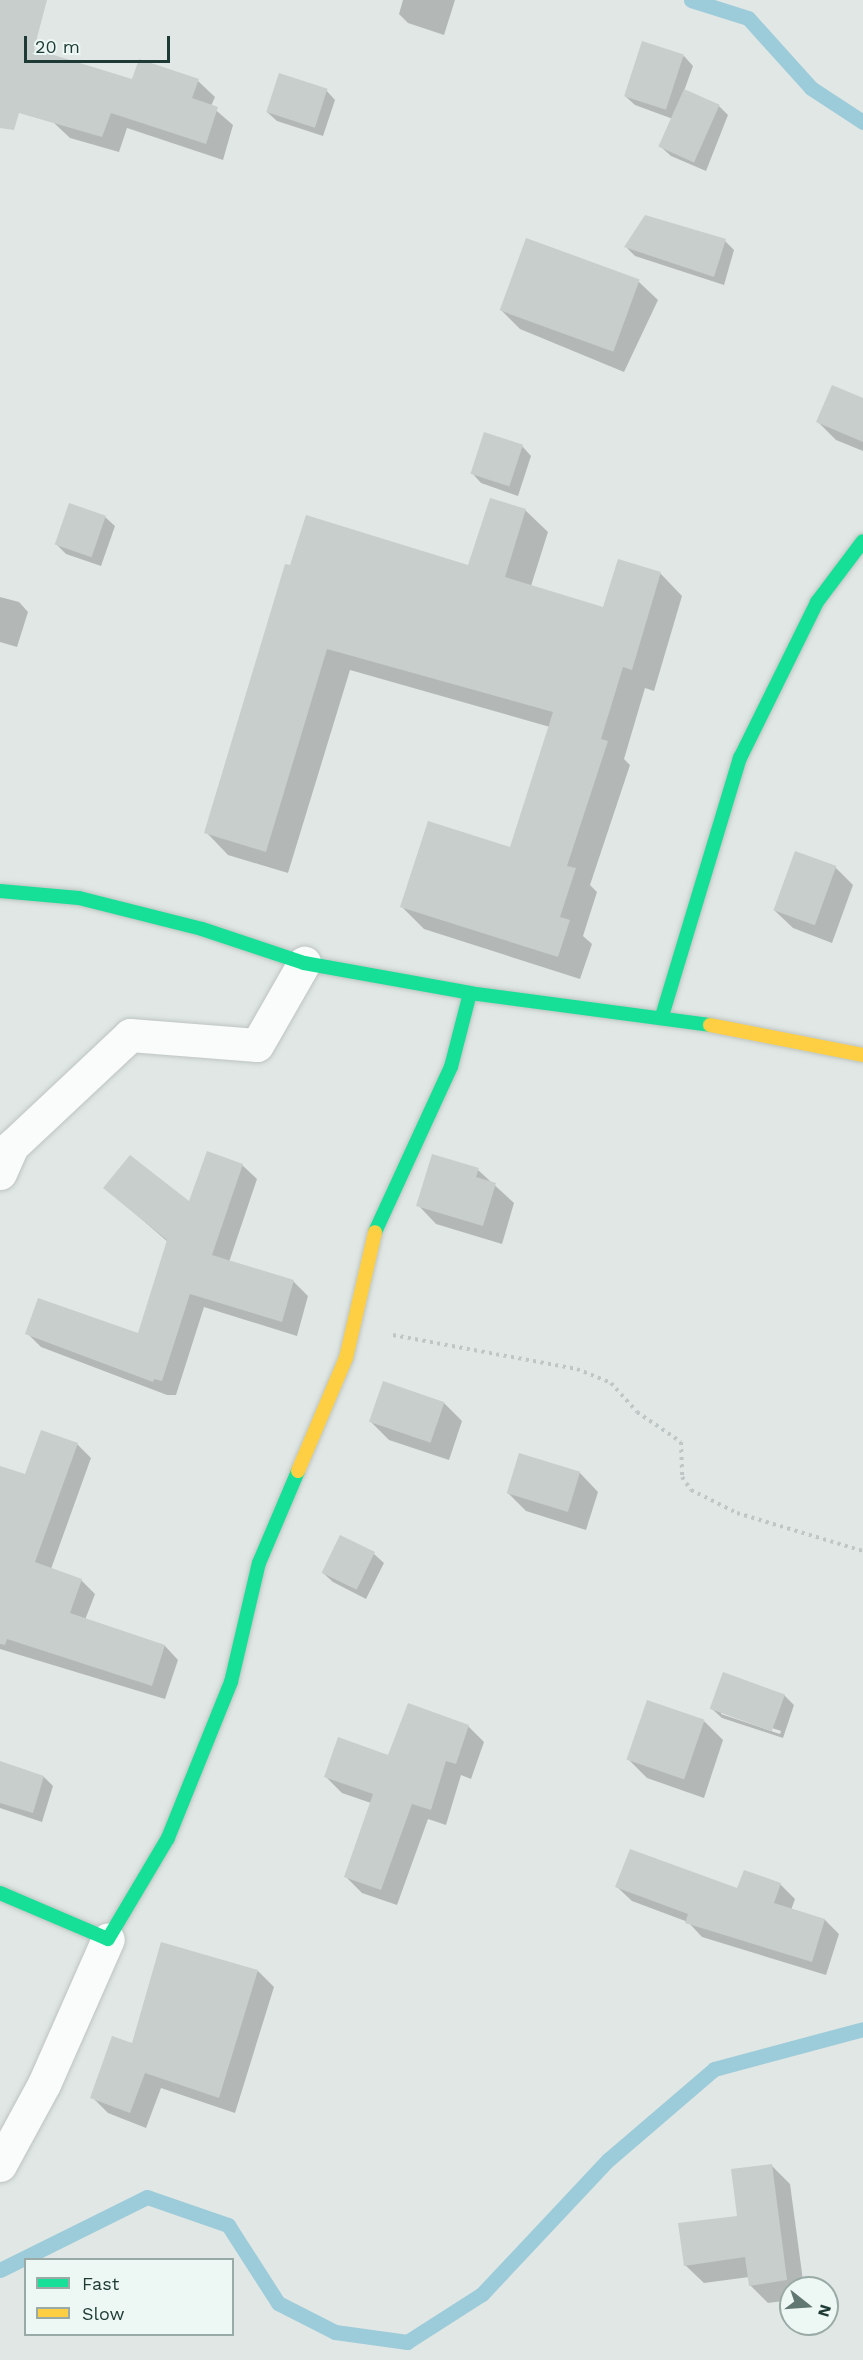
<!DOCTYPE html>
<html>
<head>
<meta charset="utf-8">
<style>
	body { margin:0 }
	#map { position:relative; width:863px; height:2360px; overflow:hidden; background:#e0e7e4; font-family:"Work Sans",sans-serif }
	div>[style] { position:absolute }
	.shadow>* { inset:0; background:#0003 }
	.stream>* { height:15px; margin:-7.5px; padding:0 7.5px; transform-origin:7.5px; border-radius:7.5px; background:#9ccbda }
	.building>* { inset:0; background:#c7cecc; transform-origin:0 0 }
	.path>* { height:4px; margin-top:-2px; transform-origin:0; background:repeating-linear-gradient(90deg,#bec7c6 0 3px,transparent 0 7.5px) }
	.roads { filter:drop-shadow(0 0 2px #bdc4c1) drop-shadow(0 0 2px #bdc4c1) }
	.street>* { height:33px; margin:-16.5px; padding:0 16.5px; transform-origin:16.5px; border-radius:16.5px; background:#fafbfb }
	.fast>* { height:14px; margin:-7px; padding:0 7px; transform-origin:7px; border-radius:7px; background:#16e098 }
	.slow>* { height:14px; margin:-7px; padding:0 7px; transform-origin:7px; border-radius:7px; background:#ffcf43 }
	span { translate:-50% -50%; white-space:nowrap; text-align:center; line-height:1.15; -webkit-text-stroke:4.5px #edf7f3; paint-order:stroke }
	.legend { position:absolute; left:24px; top:2258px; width:210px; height:78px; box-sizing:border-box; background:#edf7f3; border:2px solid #9aaba7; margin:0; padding:8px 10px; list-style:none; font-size:18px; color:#1d3a35 }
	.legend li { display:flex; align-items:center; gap:12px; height:30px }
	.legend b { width:30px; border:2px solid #9aaba7 }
	.north { position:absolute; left:779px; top:2276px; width:60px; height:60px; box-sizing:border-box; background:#edf7f3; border:2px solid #9aaba7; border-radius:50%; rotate:107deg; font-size:16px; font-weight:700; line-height:24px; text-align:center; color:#1d3a35 }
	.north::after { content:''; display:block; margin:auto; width:21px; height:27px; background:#617772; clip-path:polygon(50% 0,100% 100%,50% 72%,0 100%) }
	.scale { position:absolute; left:24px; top:36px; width:146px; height:27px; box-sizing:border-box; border:3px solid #1d3a35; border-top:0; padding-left:8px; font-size:18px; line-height:21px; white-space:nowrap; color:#1d3a35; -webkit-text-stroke:4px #edf7f3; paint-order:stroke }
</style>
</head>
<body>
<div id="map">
	<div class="shadow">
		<div style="clip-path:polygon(403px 0,455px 0,444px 35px,408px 23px,399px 14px)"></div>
		<div style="clip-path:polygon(684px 56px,693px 66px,684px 91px,719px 106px,728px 115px,706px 171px,671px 156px,661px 147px,673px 119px,635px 105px,625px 96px)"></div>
		<div style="clip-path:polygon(133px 81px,198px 81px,215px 97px,211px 106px,233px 125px,223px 160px,127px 128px,119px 152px,70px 138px,53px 122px)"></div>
		<div style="clip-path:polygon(326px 90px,335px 100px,323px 136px,277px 121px,267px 112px)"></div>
		<div style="clip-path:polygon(527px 240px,639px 282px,658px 300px,624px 372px,520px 329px,501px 310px)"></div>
		<div style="clip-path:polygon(725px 241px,734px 250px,724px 285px,635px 256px,626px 247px)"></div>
		<div style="clip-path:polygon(863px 400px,863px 451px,836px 440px,818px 422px)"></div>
		<div style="clip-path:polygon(522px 446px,531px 456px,518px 496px,481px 483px,472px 473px)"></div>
		<div style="clip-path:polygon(525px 510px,548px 532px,531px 586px,604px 609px,660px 573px,682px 596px,654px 691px,645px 688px,624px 759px,630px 765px,590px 885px,597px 892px,583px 936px,592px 944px,580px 979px,424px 929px,402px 907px,511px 849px,550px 727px,350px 670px,288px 873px,228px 855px,206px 832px,286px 566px,469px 567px)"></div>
		<div style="clip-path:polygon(105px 517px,115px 526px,101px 566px,66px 554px,57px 545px)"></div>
		<div style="clip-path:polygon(0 597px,19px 602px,28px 612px,17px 647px,0 642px)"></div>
		<div style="clip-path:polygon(835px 867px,853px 885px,832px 943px,793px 928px,774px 910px)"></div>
		<div style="clip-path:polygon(242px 1165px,257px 1179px,229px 1262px,294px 1282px,308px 1296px,297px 1336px,204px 1307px,176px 1395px,167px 1395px,41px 1347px,27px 1333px,139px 1335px,168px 1242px,105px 1188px,190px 1204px)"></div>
		<div style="clip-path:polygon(478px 1170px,514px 1203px,502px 1244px,436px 1224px,418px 1205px)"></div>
		<div style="clip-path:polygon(444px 1403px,462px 1421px,449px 1460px,389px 1440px,370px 1421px)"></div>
		<div style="clip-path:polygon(77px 1444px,91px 1458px,51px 1569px,81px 1580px,95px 1594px,85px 1620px,165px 1646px,178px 1660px,165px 1699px,0 1649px,0 1468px,26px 1476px)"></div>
		<div style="clip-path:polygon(580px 1473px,598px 1492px,586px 1530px,526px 1511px,508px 1493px)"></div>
		<div style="clip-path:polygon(374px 1554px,384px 1563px,366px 1599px,333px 1582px,323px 1573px)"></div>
		<div style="clip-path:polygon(evenodd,784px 1695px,794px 1705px,783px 1738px,722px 1718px,712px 1709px,784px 1695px,721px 1711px,781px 1731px,780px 1734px,721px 1714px,721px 1711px)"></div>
		<div style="clip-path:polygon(648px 1702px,705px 1722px,723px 1740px,704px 1798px,647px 1778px,628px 1759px)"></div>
		<div style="clip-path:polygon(468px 1726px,484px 1742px,471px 1779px,461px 1775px,446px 1825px,428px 1819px,397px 1905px,362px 1893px,346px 1877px,371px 1803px,342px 1793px,326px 1777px)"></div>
		<div style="clip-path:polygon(0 1764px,44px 1777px,53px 1786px,42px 1822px,0 1808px)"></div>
		<div style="clip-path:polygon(780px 1884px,795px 1899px,791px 1910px,825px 1920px,839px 1934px,826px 1975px,702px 1937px,688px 1922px,632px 1901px,617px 1887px,738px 1890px)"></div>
		<div style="clip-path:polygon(258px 1971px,274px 1987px,235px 2113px,161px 2088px,146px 2128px,108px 2113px,92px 2097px,133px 2045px)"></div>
		<div style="clip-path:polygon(772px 2166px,790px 2184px,804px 2288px,791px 2288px,791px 2300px,768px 2303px,750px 2285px,749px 2277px,704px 2283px,685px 2265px,739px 2217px)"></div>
	</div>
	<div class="stream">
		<div style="left:691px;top:0;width:60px;rotate:17.5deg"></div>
		<div style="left:748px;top:18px;width:94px;rotate:48deg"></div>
		<div style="left:811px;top:88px;width:62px;rotate:33.2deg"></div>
		<div style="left:0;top:2270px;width:164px;rotate:-26.4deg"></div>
		<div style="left:147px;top:2197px;width:86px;rotate:19.1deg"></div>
		<div style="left:228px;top:2225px;width:93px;rotate:57.3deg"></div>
		<div style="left:278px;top:2303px;width:64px;rotate:27deg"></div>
		<div style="left:335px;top:2332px;width:73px;rotate:7.9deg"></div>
		<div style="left:407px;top:2342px;width:89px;rotate:-32.6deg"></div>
		<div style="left:482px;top:2294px;width:184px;rotate:-46.8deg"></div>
		<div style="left:608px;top:2160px;width:140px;rotate:-40.6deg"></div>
		<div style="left:714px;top:2069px;width:154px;rotate:-15deg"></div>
	</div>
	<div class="building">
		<div style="clip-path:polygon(0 0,47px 0,34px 49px,132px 79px,139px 59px,199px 79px,192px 98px,218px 107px,206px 144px,111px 113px,102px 137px,19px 113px,14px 130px,0 128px)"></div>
		<div style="left:642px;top:41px;width:44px;height:58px;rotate:18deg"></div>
		<div style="left:279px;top:73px;width:51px;height:41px;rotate:18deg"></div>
		<div style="left:684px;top:89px;width:39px;height:63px;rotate:24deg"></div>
		<div style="clip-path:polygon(645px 215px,726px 239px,714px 277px,624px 247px)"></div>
		<div style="left:526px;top:238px;width:121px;height:77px;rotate:20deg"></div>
		<div style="clip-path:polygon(832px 385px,863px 398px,863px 442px,816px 422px)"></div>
		<div style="left:484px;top:432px;width:41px;height:44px;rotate:18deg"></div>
		<div style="clip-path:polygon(490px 498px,526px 509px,505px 577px,603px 607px,618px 559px,661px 572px,632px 670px,623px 667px,601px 739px,608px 741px,567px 866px,576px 868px,560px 917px,570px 920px,558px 957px,400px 907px,428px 821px,510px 847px,553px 712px,327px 649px,266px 852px,204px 833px,285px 564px,290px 565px,306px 515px,468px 565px)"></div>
		<div style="left:69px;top:503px;width:39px;height:44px;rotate:19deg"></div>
		<div style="left:795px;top:851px;width:44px;height:63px;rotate:20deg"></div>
		<div style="clip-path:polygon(207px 1151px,243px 1164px,212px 1255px,294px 1280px,282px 1322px,190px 1294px,162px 1381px,154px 1379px,153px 1382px,25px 1334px,38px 1298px,138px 1333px,167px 1240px,103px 1188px,130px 1155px,189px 1201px)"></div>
		<div style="clip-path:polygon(432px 1154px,479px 1168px,476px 1177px,496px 1183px,483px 1226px,416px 1206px)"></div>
		<div style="left:383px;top:1381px;width:65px;height:43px;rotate:19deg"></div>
		<div style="clip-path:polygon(41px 1430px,78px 1443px,35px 1562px,82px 1579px,70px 1613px,165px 1645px,152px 1686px,7px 1639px,5px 1645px,0 1644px,0 1466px,25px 1474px)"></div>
		<div style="left:519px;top:1453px;width:64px;height:42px;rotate:17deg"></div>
		<div style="left:340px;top:1535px;width:39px;height:42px;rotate:26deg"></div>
		<div style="left:723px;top:1672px;width:66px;height:39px;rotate:20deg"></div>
		<div style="left:647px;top:1700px;width:61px;height:63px;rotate:19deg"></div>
		<div style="clip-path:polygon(408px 1703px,469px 1725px,456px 1764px,446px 1761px,431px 1810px,412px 1804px,381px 1890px,344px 1877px,373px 1794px,324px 1777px,338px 1737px,388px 1755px)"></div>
		<div style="clip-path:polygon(0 1761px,44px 1776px,33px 1813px,0 1803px)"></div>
		<div style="clip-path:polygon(630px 1849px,737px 1888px,744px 1870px,781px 1883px,774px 1903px,825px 1919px,812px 1962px,685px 1923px,688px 1914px,615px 1887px)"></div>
		<div style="clip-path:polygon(161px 1942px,258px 1970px,219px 2098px,145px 2073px,130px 2113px,90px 2098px,112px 2036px,132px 2043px)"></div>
		<div style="clip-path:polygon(772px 2164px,787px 2280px,749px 2286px,745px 2257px,684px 2266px,678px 2223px,737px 2216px,731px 2169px)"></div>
	</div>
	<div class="path">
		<div style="left:393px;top:1335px;width:187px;rotate:10.5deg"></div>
		<div style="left:577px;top:1369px;width:37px;rotate:22deg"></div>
		<div style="left:611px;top:1383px;width:39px;rotate:48deg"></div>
		<div style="left:637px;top:1412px;width:53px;rotate:34.3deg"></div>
		<div style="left:681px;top:1442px;width:35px;rotate:88deg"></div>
		<div style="left:682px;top:1477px;width:16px;rotate:55deg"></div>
		<div style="left:691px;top:1490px;width:51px;rotate:26.6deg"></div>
		<div style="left:737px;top:1513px;width:132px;rotate:16.8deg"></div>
	</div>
	<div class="roads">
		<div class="street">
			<div style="left:0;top:1173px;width:30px;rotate:-66deg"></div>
			<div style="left:12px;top:1146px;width:162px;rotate:-43.2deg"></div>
			<div style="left:130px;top:1035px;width:127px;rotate:4.5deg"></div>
			<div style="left:257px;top:1045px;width:95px;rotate:-60.2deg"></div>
			<div style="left:0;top:2165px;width:92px;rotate:-61.5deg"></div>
			<div style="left:44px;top:2084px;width:158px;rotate:-66.2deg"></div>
		</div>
		<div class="fast">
			<div style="left:0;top:891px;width:79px;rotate:5.1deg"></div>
			<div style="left:79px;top:898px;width:127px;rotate:14.1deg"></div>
			<div style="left:202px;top:929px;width:108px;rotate:18.4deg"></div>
			<div style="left:304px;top:963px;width:169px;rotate:10.2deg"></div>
			<div style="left:470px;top:993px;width:242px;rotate:7.6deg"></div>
			<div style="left:662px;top:1016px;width:270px;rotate:-73.2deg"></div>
			<div style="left:740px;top:758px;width:174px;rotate:-63.7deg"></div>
			<div style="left:817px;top:602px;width:76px;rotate:-53deg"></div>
			<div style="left:375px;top:1232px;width:182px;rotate:-65.3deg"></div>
			<div style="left:451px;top:1067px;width:76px;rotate:-75.6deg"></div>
			<div style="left:0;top:1893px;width:117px;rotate:23.1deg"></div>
			<div style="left:108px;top:1939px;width:117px;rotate:-59.3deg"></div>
			<div style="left:168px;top:1838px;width:168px;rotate:-68deg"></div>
			<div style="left:231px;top:1682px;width:122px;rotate:-76.8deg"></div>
			<div style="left:259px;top:1563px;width:100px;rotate:-67deg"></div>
		</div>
		<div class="slow">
			<div style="left:710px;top:1025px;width:156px;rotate:11.1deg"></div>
			<div style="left:298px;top:1471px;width:123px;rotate:-67deg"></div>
			<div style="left:346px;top:1358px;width:129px;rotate:-77deg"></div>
		</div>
	</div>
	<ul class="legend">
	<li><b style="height:8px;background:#16e098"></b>Fast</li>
	<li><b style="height:8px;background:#ffcf43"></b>Slow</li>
	</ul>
	<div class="north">N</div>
	<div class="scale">20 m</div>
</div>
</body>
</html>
